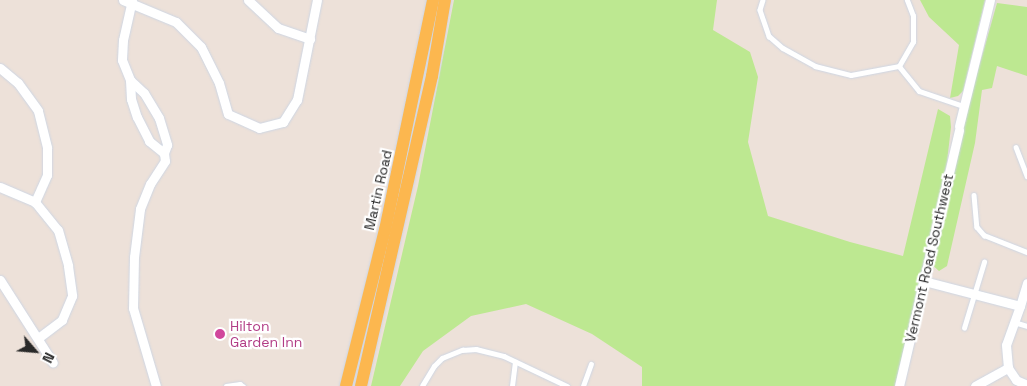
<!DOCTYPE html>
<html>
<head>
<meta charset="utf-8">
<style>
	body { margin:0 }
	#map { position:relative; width:1027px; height:386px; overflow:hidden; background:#ede1d9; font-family:"Space Grotesk",sans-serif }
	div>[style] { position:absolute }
	.green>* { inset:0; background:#bde891 }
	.roads { filter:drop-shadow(0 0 1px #ced6e3) drop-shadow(0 0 1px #ced6e3) }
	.service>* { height:4.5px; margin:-2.25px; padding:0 2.25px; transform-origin:2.25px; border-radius:2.25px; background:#fff }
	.minor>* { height:9px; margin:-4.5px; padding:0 4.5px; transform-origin:4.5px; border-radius:4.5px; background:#fff }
	.primary>* { height:12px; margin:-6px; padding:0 6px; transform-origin:6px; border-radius:6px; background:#fcb74f }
	.dots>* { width:14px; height:14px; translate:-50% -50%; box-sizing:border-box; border:2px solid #fff; border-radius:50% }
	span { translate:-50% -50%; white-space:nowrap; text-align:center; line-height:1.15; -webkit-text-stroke:4.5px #fff; paint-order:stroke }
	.street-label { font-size:14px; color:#292929 }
	.hotel-label { font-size:14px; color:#b23c85 }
	.left { translate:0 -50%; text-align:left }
	.north { position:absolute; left:10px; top:326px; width:50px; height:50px; -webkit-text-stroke:4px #fff; paint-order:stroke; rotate:117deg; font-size:14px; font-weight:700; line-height:20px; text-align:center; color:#292929 }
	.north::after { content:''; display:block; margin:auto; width:18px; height:22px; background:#292929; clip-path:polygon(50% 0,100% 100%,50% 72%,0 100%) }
</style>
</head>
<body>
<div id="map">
	<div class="green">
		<div style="clip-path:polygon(454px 0,717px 0,713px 30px,750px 52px,758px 77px,748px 142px,768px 216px,850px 242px,903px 256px,938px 109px,950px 116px,951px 127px,947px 162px,895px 386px,642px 386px,642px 367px,592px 334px,526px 304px,471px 316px,423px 351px,400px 386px,371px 386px,418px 186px)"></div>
		<div style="clip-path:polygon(920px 0,985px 0,963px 91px,958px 96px,950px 98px,959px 45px,929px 17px)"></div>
		<div style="clip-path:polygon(997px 3px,1027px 7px,1027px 76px,997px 66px,992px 88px,982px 90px,975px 143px,947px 266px,939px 271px,930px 263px,965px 116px)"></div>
	</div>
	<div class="roads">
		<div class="service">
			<div style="left:763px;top:0;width:10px;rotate:107deg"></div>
			<div style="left:760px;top:10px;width:28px;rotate:71deg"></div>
			<div style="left:769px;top:36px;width:18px;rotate:41deg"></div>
			<div style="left:783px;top:48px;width:37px;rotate:29deg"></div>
			<div style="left:815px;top:66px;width:37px;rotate:14deg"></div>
			<div style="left:851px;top:75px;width:49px;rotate:-10.6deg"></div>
			<div style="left:899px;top:66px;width:28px;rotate:-60deg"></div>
			<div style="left:913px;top:42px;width:26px;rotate:-90deg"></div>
			<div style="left:913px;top:16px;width:17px;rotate:-111deg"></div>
			<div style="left:899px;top:66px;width:32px;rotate:51deg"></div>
			<div style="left:919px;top:91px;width:46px;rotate:18.8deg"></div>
			<div style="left:1016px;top:147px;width:31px;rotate:69deg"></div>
			<div style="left:974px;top:195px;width:32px;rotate:85deg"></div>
			<div style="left:977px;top:227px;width:11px;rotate:49deg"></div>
			<div style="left:984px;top:235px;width:46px;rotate:21.6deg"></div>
			<div style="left:1014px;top:322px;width:14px;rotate:17deg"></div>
			<div style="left:964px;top:328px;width:69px;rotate:-73.1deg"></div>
			<div style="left:226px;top:386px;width:14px;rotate:-8deg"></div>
			<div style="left:240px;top:384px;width:4px;rotate:34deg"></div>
			<div style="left:422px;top:386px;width:23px;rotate:-59deg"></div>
			<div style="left:434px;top:366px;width:11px;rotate:-45deg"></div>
			<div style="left:442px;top:358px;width:22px;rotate:-22deg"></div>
			<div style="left:462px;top:350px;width:14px;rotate:-4deg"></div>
			<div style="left:476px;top:349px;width:29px;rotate:14deg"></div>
			<div style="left:504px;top:356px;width:70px;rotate:25.5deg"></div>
			<div style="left:512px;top:386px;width:24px;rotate:-83deg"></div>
			<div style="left:583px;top:386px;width:23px;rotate:-70deg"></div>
		</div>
		<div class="minor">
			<div style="left:123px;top:0;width:57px;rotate:22.5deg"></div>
			<div style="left:176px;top:22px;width:35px;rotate:45deg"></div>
			<div style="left:201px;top:47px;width:40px;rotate:63.4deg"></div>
			<div style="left:219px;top:83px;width:32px;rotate:74deg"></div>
			<div style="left:228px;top:114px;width:34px;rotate:24deg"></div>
			<div style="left:259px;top:128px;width:25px;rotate:-14deg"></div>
			<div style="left:283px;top:122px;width:26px;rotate:-58deg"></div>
			<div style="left:297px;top:100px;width:102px;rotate:-78.7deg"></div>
			<div style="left:132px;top:0;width:41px;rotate:102.7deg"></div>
			<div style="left:123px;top:40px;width:20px;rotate:93deg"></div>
			<div style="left:122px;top:60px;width:22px;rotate:68deg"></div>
			<div style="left:130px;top:80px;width:19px;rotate:87deg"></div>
			<div style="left:131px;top:99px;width:19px;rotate:72deg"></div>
			<div style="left:137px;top:117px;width:27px;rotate:63deg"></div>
			<div style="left:149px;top:141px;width:19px;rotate:39deg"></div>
			<div style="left:248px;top:0;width:41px;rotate:43deg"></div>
			<div style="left:278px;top:28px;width:34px;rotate:19deg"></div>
			<div style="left:0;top:68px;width:23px;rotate:40deg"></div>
			<div style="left:18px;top:83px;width:34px;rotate:54deg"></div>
			<div style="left:38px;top:111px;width:38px;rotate:76deg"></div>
			<div style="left:47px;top:148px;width:27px;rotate:90deg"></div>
			<div style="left:47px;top:175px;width:30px;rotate:114deg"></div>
			<div style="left:130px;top:80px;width:19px;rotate:43deg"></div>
			<div style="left:144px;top:93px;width:29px;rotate:59deg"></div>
			<div style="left:159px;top:118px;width:28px;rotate:73deg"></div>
			<div style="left:167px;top:145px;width:9px;rotate:111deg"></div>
			<div style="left:164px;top:153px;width:8px;rotate:83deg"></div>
			<div style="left:165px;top:161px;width:27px;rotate:123deg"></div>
			<div style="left:150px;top:184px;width:27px;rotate:112deg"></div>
			<div style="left:140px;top:209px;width:48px;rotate:97.1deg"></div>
			<div style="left:134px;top:257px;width:51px;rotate:91.1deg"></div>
			<div style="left:133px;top:308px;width:81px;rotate:73.6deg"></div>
			<div style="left:959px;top:126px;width:130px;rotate:-76.2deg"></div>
			<div style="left:0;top:187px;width:38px;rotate:23deg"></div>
			<div style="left:35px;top:202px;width:36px;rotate:51deg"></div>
			<div style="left:58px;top:230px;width:37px;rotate:74deg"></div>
			<div style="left:68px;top:266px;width:30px;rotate:82deg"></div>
			<div style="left:72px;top:296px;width:26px;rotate:113deg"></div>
			<div style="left:62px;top:320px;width:30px;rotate:143deg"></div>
			<div style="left:0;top:280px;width:98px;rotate:57.4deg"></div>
			<div style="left:924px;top:281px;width:99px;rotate:14.6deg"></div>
			<div style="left:1020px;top:306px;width:41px;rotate:109.7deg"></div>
			<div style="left:1006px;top:345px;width:23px;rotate:85deg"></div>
			<div style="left:1008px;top:368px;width:14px;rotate:56deg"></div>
			<div style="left:1016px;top:380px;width:12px;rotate:24deg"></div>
			<div style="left:1020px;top:306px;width:24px;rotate:-73deg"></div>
			<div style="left:899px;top:386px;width:263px;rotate:-76.8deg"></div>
			<div style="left:975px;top:386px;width:38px;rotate:-29deg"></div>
		</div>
		<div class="primary">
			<div style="left:346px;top:386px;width:161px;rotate:-76deg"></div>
			<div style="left:385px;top:230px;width:235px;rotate:-78.2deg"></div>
			<div style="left:361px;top:386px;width:318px;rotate:-77.1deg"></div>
			<div style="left:432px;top:76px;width:77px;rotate:-80.3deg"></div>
		</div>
	</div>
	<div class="dots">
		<div style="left:220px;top:334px;background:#d1479c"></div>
	</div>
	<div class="street-label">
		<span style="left:378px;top:190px;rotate:-77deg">Martin Road</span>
		<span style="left:929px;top:258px;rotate:-77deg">Vermont Road Southwest</span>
	</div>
	<div class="hotel-label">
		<span class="left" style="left:230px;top:334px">Hilton<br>Garden Inn</span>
	</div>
	<div class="north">N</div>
</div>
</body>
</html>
